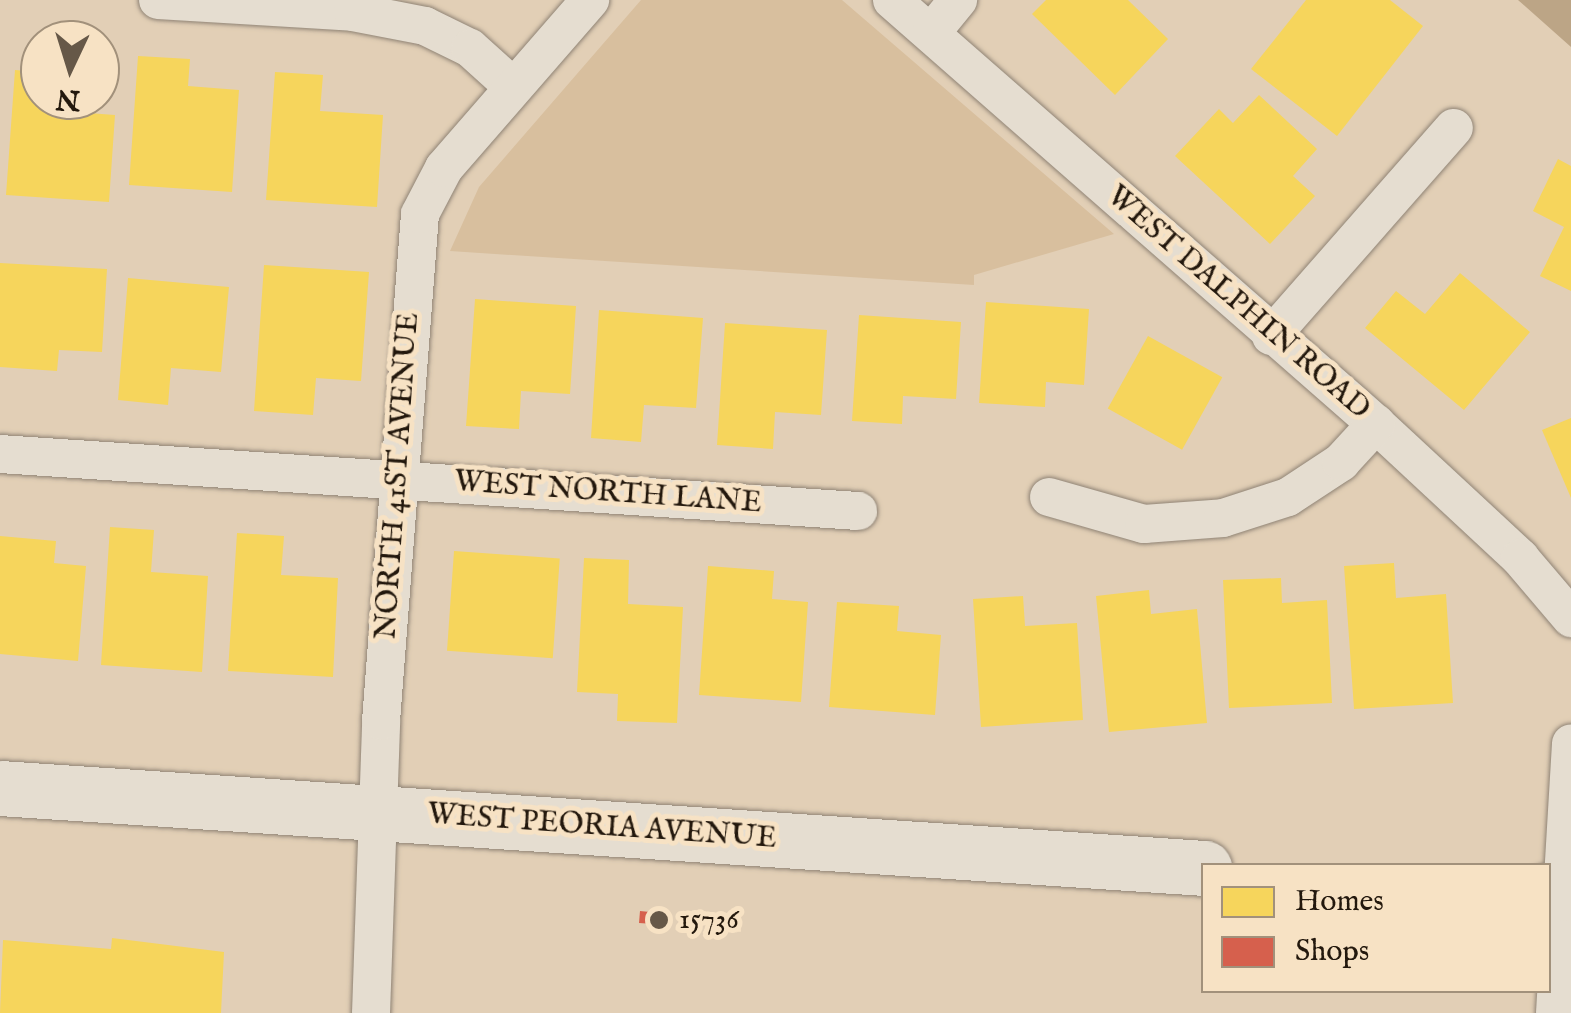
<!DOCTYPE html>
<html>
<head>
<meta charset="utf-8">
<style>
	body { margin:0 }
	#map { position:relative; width:1571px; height:1013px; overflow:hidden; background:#e2cfb6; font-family:"IM FELL English",serif }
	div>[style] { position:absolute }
	.green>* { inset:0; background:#d8bf9e }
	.water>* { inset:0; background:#bca586 }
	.homes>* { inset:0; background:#f6d55c; transform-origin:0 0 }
	.shops>* { inset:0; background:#d6604d }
	.roads { filter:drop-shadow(0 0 2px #8f8375) drop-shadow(0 0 2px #8f8375) }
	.street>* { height:38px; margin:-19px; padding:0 19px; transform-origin:19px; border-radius:19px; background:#e5ddd0 }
	.secondary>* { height:55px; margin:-27.5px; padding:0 27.5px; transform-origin:27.5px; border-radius:27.5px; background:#e5ddd0 }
	.dots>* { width:28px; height:28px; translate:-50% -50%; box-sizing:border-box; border:5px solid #f7e2c4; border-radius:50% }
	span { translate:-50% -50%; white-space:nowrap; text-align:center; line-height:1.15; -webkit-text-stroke:10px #f7e2c4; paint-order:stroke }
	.street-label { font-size:30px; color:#23180d }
	.poi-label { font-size:30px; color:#23180d }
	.left { translate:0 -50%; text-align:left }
	.legend { position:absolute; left:1201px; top:863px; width:350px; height:130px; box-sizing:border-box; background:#f7e2c4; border:2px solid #a2917b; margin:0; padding:12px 18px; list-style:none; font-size:30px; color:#23180d }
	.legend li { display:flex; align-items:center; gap:20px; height:50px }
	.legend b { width:50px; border:2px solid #a2917b }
	.north { position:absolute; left:20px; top:20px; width:100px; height:100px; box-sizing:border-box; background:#f7e2c4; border:2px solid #a2917b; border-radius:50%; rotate:184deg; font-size:28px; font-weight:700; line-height:40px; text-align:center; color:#23180d }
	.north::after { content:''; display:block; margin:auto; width:35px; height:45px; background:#665848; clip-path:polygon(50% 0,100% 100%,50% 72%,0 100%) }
</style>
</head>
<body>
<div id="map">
	<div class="green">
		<div style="clip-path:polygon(641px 0,842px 0,1114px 234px,974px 275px,974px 285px,450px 251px,479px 187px)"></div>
	</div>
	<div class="water">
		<div style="clip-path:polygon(1518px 0,1571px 0,1571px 47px)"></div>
	</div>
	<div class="homes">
		<div style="clip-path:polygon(1046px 0,1128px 0,1168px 39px,1115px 95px,1032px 14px)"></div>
		<div style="clip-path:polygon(1306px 0,1390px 0,1423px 26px,1337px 136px,1251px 69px)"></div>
		<div style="clip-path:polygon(138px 56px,190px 59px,188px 86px,239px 90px,232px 192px,129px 185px)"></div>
		<div style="clip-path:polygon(15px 70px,40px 72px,40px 100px,62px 100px,62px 111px,115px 115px,109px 202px,6px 195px)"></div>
		<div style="clip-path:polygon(275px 72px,323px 75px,320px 111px,383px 115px,377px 207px,266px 200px)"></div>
		<div style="clip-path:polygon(1259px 95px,1317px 149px,1293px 176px,1315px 196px,1270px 244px,1175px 156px,1219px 109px,1233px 123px)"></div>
		<div style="clip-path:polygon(1558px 159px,1571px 166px,1571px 291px,1540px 276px,1564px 227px,1533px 211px)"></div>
		<div style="clip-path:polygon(0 263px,107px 269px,102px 352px,59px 350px,57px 371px,0 367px)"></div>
		<div style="clip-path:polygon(264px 265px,369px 272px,361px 381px,316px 378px,313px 415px,254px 411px)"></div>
		<div style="clip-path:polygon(1460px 273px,1530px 332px,1464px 410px,1365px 328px,1396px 291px,1425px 314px)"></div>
		<div style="clip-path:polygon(128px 278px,229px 287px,221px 372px,171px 368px,168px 405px,118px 400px)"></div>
		<div style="clip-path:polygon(475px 299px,576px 306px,570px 394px,521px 391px,519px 429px,466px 426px)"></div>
		<div style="clip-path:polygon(986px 302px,1089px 309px,1084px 385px,1046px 382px,1045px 407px,979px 403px)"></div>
		<div style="clip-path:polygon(599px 310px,703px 318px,696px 408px,644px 405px,641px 442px,591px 438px)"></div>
		<div style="clip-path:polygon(859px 315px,961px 322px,956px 399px,903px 396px,902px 424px,852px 421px)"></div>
		<div style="clip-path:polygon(725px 323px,827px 330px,821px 415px,775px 412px,773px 449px,717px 445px)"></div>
		<div style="left:1148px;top:336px;width:85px;height:83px;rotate:29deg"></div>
		<div style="clip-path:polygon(1571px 418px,1571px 498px,1542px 430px)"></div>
		<div style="clip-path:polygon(110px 527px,154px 530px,151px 572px,208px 576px,202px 672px,101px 665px)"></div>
		<div style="clip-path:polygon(237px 533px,284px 536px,281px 575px,338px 578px,333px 677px,228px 671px)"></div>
		<div style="clip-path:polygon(0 536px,56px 541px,54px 563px,86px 566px,78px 661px,0 654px)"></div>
		<div style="left:454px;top:551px;width:106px;height:100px;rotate:4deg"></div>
		<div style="clip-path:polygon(584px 558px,629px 560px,628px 604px,683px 607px,677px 723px,617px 721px,618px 694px,577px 692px)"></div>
		<div style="clip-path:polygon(1394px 563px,1396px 598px,1446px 594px,1453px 703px,1354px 709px,1344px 566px)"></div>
		<div style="clip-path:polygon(708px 566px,774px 571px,772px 599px,808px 602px,801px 702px,699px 695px)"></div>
		<div style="clip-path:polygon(1281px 578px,1282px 603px,1327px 600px,1332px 703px,1229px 708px,1223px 580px)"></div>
		<div style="clip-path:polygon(1149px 590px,1151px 614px,1197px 609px,1207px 723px,1109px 732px,1096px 596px)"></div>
		<div style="clip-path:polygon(1023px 596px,1025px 626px,1077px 623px,1083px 720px,981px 727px,973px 599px)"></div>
		<div style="clip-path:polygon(837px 602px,899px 606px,897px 631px,941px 635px,935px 715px,829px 707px)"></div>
		<div style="clip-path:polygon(112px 938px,224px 952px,221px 1013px,0 1013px,3px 940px,111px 949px)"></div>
	</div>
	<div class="shops">
		<div style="clip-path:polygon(640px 911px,660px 913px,668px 925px,639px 923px)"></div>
	</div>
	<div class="roads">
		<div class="street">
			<div style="left:158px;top:0;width:195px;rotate:3.5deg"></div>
			<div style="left:353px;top:12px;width:73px;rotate:11deg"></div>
			<div style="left:425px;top:26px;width:50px;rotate:26.1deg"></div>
			<div style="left:470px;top:48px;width:57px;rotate:42.1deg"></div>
			<div style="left:892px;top:0;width:643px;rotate:41.22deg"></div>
			<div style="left:1376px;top:424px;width:197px;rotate:42.9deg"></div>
			<div style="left:1520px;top:558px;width:79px;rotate:49.6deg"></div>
			<div style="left:931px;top:33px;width:43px;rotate:-50.7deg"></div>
			<div style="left:1271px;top:336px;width:277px;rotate:-48.7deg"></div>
			<div style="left:0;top:454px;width:860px;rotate:3.8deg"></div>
			<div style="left:1049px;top:497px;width:99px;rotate:15.9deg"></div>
			<div style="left:1144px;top:524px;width:79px;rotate:-4.3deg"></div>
			<div style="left:1223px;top:518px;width:68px;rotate:-17.9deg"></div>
			<div style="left:1288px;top:497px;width:64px;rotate:-33.4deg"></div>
			<div style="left:1341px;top:462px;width:52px;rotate:-47.4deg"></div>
			<div style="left:371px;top:1013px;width:292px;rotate:-88deg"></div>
			<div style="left:381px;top:721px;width:508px;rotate:-85.6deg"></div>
			<div style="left:420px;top:214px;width:52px;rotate:-62.4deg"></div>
			<div style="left:444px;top:168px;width:223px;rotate:-49deg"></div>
			<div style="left:1555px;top:1013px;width:270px;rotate:-86.6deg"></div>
		</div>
		<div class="secondary">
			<div style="left:0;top:788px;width:1207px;rotate:3.8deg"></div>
			<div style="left:1548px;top:891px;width:23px;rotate:5deg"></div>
		</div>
	</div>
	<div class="dots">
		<div style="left:659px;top:920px;background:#665848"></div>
	</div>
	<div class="street-label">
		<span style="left:1238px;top:303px;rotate:41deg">WEST DALPHIN ROAD</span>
		<span style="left:398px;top:476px;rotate:-86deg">NORTH 41ST AVENUE</span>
		<span style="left:608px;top:493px;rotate:4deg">WEST NORTH LANE</span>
		<span style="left:602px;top:827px;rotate:4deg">WEST PEORIA AVENUE</span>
	</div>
	<div class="poi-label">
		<span class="left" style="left:679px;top:920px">15736</span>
	</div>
	<ul class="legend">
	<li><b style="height:28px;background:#f6d55c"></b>Homes</li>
	<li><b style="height:28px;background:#d6604d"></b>Shops</li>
	</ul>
	<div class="north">N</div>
</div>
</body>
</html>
